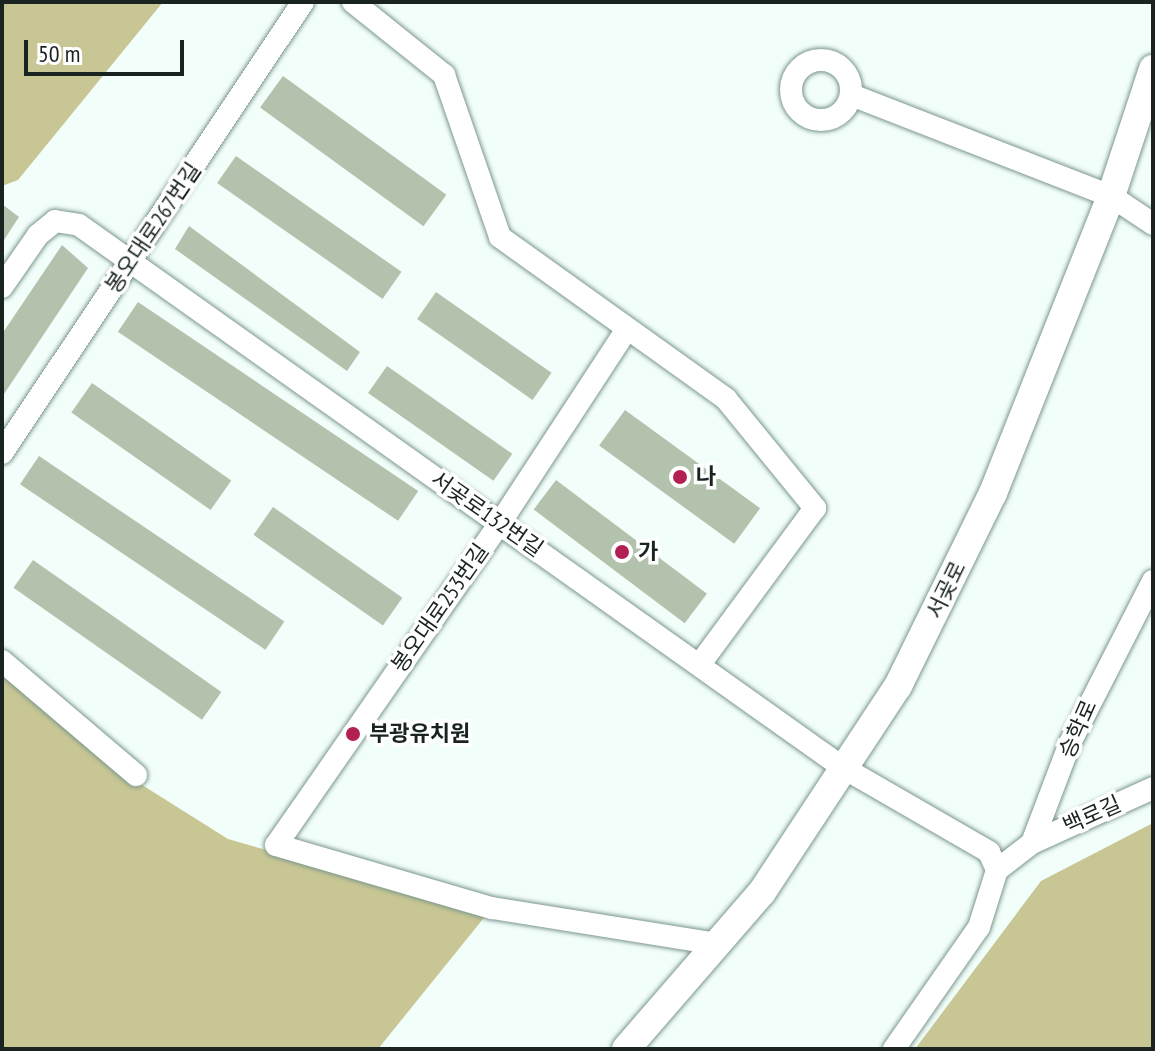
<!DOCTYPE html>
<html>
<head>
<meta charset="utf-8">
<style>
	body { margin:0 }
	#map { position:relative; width:1155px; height:1051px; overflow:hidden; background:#f2fef9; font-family:"PT Sans Narrow","Noto Sans KR",sans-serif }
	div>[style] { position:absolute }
	.forest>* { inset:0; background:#c8c694 }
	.building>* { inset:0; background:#b2c2ad; transform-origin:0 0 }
	.roads { filter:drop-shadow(0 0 2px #7b978d) drop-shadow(0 0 2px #7b978d) }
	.minor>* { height:22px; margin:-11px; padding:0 11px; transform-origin:11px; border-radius:11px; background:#fff }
	.minor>.ring { margin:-11px; padding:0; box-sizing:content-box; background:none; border:22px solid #fff; border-radius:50% }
	.major>* { height:28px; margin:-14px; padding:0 14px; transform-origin:14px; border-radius:14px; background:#fff }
	.dots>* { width:22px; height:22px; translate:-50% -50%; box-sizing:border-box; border:4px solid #fff; border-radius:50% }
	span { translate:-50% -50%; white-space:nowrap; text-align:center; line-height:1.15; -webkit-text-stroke:7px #fff; paint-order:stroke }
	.street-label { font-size:22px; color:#192420 }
	.poi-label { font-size:22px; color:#192420; font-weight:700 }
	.left { translate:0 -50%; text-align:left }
	.frame { position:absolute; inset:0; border:4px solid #192420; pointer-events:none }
	.scale { position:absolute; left:24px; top:40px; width:160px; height:36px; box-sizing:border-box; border:4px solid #192420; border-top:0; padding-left:10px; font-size:24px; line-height:28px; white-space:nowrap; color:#192420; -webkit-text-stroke:6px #fff; paint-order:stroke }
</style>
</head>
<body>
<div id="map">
	<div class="forest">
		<div style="clip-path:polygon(2px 2px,163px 2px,18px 180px,2px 186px)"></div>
		<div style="clip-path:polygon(2px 670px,131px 778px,228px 839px,487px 914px,378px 1049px,2px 1049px)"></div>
		<div style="clip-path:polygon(1153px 823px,1153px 1049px,915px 1049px,1041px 881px)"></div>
	</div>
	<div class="building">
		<div style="left:283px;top:76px;width:202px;height:39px;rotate:36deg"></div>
		<div style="left:236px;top:156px;width:202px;height:33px;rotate:35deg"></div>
		<div style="clip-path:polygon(2px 204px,19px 217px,2px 243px)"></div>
		<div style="clip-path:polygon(189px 226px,360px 352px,347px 371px,175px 249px)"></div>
		<div style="clip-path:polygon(62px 245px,88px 268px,2px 397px,2px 334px)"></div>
		<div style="left:436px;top:292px;width:141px;height:33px;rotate:35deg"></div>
		<div style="left:138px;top:302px;width:338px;height:36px;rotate:34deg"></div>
		<div style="left:387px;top:366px;width:153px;height:33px;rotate:35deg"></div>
		<div style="left:92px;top:383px;width:170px;height:36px;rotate:35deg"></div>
		<div style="left:625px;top:410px;width:167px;height:44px;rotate:36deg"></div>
		<div style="left:39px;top:456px;width:296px;height:34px;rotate:34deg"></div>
		<div style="left:556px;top:480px;width:189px;height:37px;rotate:37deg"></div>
		<div style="left:273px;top:507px;width:158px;height:34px;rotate:35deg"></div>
		<div style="left:33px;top:560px;width:230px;height:34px;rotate:35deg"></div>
	</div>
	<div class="roads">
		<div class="minor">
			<div style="left:353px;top:2px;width:117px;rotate:38.7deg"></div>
			<div style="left:444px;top:75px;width:171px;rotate:70.9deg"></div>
			<div style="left:500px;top:237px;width:278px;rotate:35.6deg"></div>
			<div style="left:726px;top:399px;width:141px;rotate:50.8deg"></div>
			<div style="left:815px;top:508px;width:194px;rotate:126.4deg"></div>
			<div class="ring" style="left:791px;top:60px;width:38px;height:38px"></div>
			<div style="left:854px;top:96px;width:276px;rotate:21.3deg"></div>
			<div style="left:1111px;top:196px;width:50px;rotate:33.7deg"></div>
			<div style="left:2px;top:287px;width:63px;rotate:-55.3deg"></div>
			<div style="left:38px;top:235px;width:22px;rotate:-39deg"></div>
			<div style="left:55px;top:221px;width:24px;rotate:9deg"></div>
			<div style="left:79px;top:225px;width:936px;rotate:35.39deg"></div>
			<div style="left:842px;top:767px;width:170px;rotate:30deg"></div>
			<div style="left:989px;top:852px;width:20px;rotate:66deg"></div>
			<div style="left:997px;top:870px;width:60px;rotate:107.5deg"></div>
			<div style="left:979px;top:927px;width:149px;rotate:124.9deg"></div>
			<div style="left:627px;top:329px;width:232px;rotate:123.2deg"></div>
			<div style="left:500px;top:523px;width:392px;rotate:124.8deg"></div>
			<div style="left:276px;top:845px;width:225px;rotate:16.3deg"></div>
			<div style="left:492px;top:908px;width:229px;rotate:9.1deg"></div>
			<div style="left:2px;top:453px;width:542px;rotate:-56.28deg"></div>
			<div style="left:2px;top:661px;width:176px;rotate:40.4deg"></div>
			<div style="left:1032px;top:843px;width:133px;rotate:-24.4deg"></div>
			<div style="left:997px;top:870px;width:44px;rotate:-37.6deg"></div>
			<div style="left:1032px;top:843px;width:107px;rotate:-69.2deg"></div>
			<div style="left:1070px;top:743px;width:182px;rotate:-62.9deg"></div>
		</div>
		<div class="major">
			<div style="left:626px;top:1049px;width:208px;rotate:-49.1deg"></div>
			<div style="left:762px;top:892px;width:247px;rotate:-56.6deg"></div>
			<div style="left:898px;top:686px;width:215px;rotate:-63.8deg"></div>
			<div style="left:993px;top:493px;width:320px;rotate:-68.3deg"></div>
			<div style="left:1111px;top:196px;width:134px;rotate:-71.7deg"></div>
		</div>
	</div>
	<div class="dots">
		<div style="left:680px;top:477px;background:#b22152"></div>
		<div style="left:622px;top:552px;background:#b22152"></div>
		<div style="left:353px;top:734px;background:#b22152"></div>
	</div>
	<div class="street-label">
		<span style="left:153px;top:228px;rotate:-56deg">봉오대로267번길</span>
		<span style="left:487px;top:514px;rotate:35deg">서곶로132번길</span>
		<span style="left:946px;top:590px;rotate:-64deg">서곶로</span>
		<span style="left:440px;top:608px;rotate:-55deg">봉오대로253번길</span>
		<span style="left:1078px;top:729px;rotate:-66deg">승학로</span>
		<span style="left:1092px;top:815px;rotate:-24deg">백로길</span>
	</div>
	<div class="poi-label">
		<span class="left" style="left:696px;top:477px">나</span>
		<span class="left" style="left:638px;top:552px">가</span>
		<span class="left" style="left:369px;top:734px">부광유치원</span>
	</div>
	<div class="frame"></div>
	<div class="scale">50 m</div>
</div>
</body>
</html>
